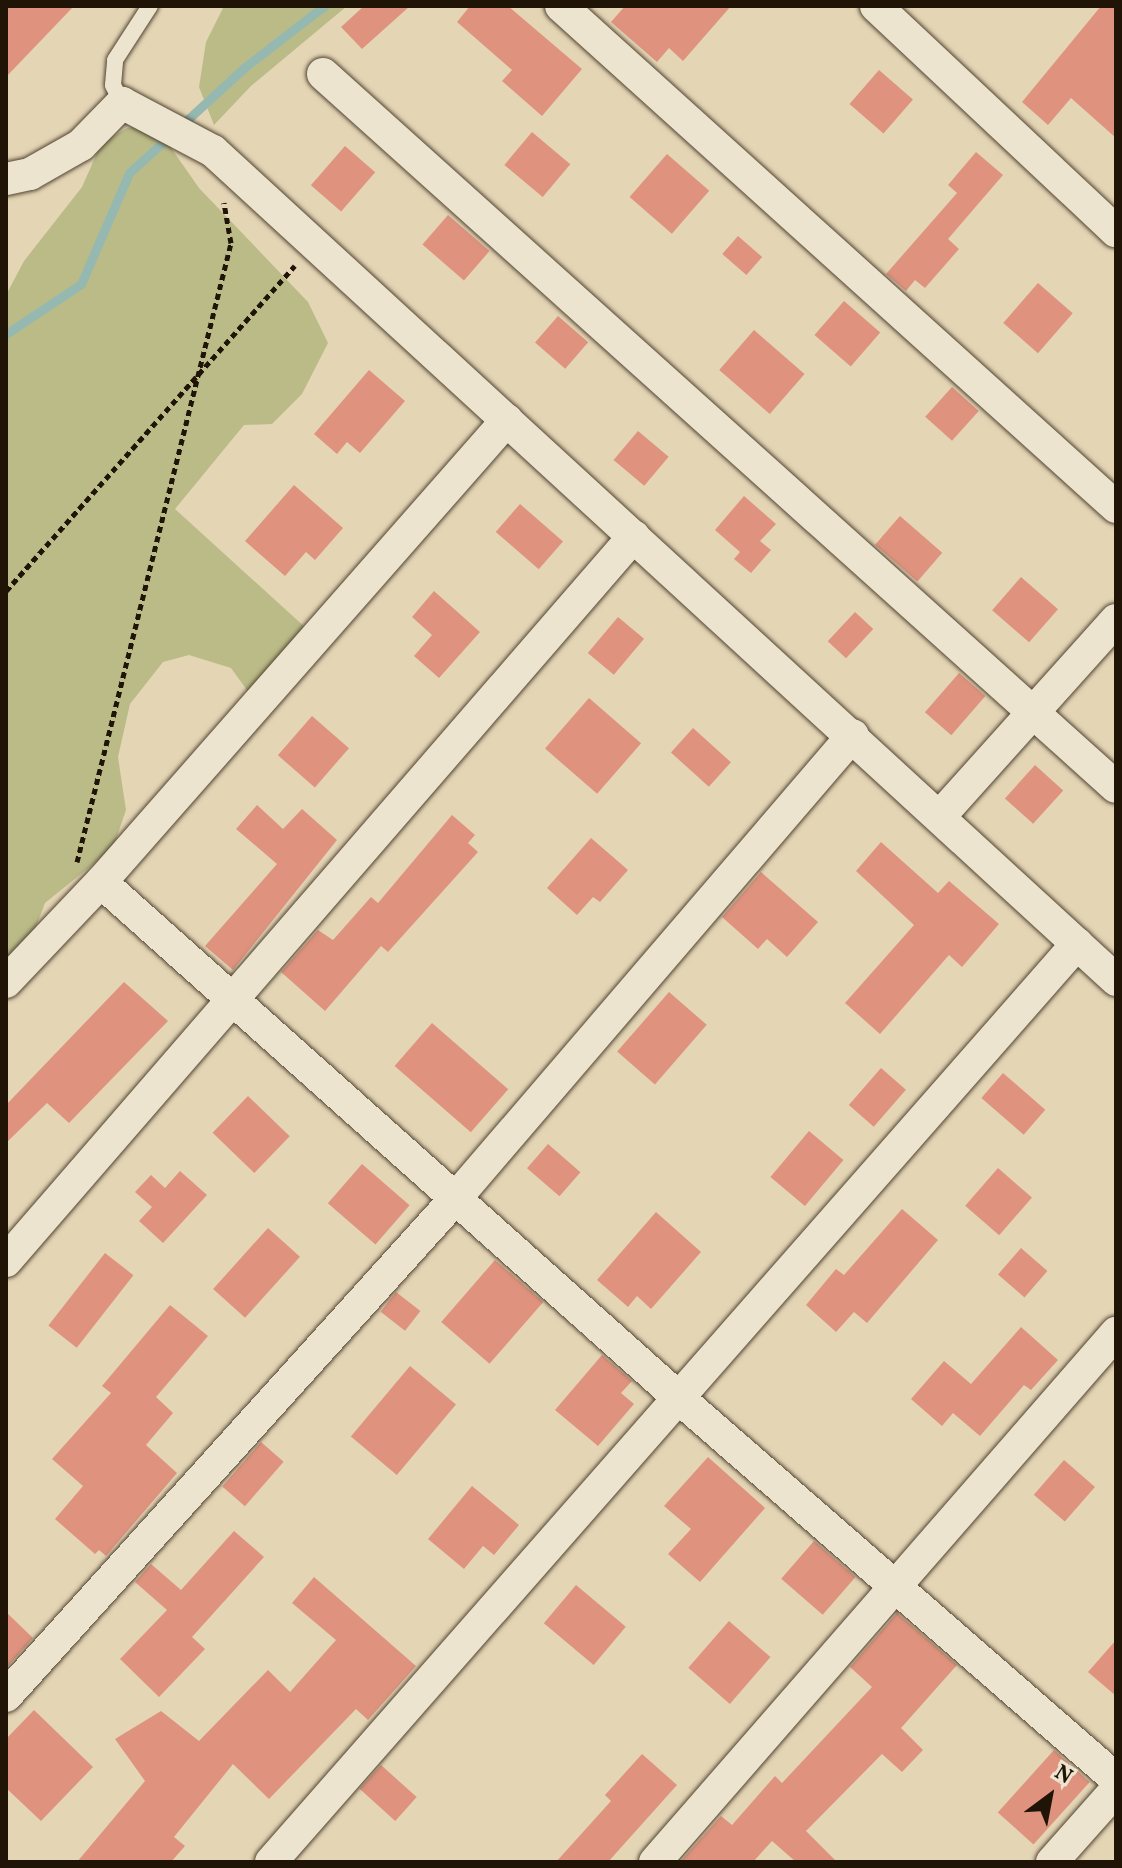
<!DOCTYPE html>
<html>
<head>
<meta charset="utf-8">
<style>
	body { margin:0 }
	#map { position:relative; width:1122px; height:1868px; overflow:hidden; background:#e4d5b5; font-family:Vollkorn,serif }
	div>[style] { position:absolute }
	.green>* { inset:0; background:#bb8 }
	.stream>* { height:9px; margin:-4.5px; padding:0 4.5px; transform-origin:4.5px; border-radius:4.5px; background:#95b8b0 }
	.building>* { inset:0; background:#df937e; transform-origin:0 0 }
	.path>* { height:5px; margin-top:-2.5px; transform-origin:0; background:repeating-linear-gradient(90deg,#201407 0 6px,transparent 0 10px) }
	.roads { filter:drop-shadow(0 0 2px #514432) drop-shadow(0 0 2px #514432) }
	.service>* { height:16px; margin:-8px; padding:0 8px; transform-origin:8px; border-radius:8px; background:#ede4cf }
	.minor>* { height:32px; margin:-16px; padding:0 16px; transform-origin:16px; border-radius:16px; background:#ede4cf }
	span { translate:-50% -50%; white-space:nowrap; text-align:center; line-height:1.15; -webkit-text-stroke:6px #ede4cf; paint-order:stroke }
	.frame { position:absolute; inset:0; border:8px solid #201407; pointer-events:none }
	.north { position:absolute; left:1010px; top:1756px; width:80px; height:80px; -webkit-text-stroke:6px #ede4cf; paint-order:stroke; rotate:32deg; font-size:22px; font-weight:700; line-height:32px; text-align:center; color:#201407 }
	.north::after { content:''; display:block; margin:auto; width:28px; height:36px; background:#201407; clip-path:polygon(50% 0,100% 100%,50% 72%,0 100%) }
</style>
</head>
<body>
<div id="map">
	<div class="green">
		<div style="clip-path:polygon(224px 6px,347px 6px,251px 86px,214px 125px,199px 87px,206px 42px)"></div>
		<div style="clip-path:polygon(142px 126px,169px 145px,199px 188px,308px 302px,328px 343px,302px 394px,272px 424px,244px 425px,175px 509px,307px 629px,252px 697px,231px 668px,189px 655px,163px 662px,130px 704px,118px 757px,126px 810px,113px 848px,45px 903px,31px 940px,6px 965px,6px 295px,24px 261px,82px 187px,101px 144px,127px 128px)"></div>
	</div>
	<div class="stream">
		<div style="left:6px;top:334px;width:90px;rotate:-33.7deg"></div>
		<div style="left:81px;top:284px;width:121px;rotate:-66.6deg"></div>
		<div style="left:129px;top:173px;width:157px;rotate:-42.4deg"></div>
		<div style="left:245px;top:67px;width:100px;rotate:-37.7deg"></div>
	</div>
	<div class="building">
		<div style="clip-path:polygon(6px 6px,74px 6px,6px 77px)"></div>
		<div style="clip-path:polygon(364px 6px,410px 6px,362px 49px,341px 27px)"></div>
		<div style="clip-path:polygon(470px 6px,508px 6px,582px 69px,542px 116px,502px 81px,512px 70px,457px 22px)"></div>
		<div style="clip-path:polygon(625px 6px,731px 6px,683px 61px,669px 48px,657px 62px,611px 22px)"></div>
		<div style="clip-path:polygon(1101px 6px,1116px 6px,1116px 138px,1071px 98px,1048px 125px,1022px 102px)"></div>
		<div style="left:879px;top:70px;width:45px;height:45px;rotate:41deg"></div>
		<div style="left:532px;top:132px;width:50px;height:43px;rotate:40deg"></div>
		<div style="left:345px;top:146px;width:40px;height:52px;rotate:41deg"></div>
		<div style="clip-path:polygon(976px 152px,1003px 175px,948px 239px,959px 249px,925px 288px,915px 280px,906px 291px,886px 274px,957px 193px,948px 185px)"></div>
		<div style="left:667px;top:154px;width:56px;height:57px;rotate:41deg"></div>
		<div style="left:448px;top:215px;width:55px;height:39px;rotate:41deg"></div>
		<div style="left:738px;top:236px;width:32px;height:24px;rotate:41deg"></div>
		<div style="left:1038px;top:283px;width:46px;height:53px;rotate:41deg"></div>
		<div style="left:844px;top:301px;width:48px;height:45px;rotate:41deg"></div>
		<div style="left:558px;top:316px;width:40px;height:35px;rotate:41deg"></div>
		<div style="left:754px;top:330px;width:67px;height:53px;rotate:41deg"></div>
		<div style="clip-path:polygon(369px 370px,405px 401px,360px 453px,347px 442px,337px 454px,314px 434px)"></div>
		<div style="left:952px;top:387px;width:36px;height:40px;rotate:42deg"></div>
		<div style="left:638px;top:431px;width:40px;height:38px;rotate:40deg"></div>
		<div style="clip-path:polygon(294px 485px,343px 528px,315px 560px,306px 552px,285px 576px,245px 541px)"></div>
		<div style="clip-path:polygon(744px 496px,776px 524px,760px 541px,771px 550px,751px 573px,734px 559px,740px 552px,715px 530px)"></div>
		<div style="left:520px;top:504px;width:57px;height:37px;rotate:41deg"></div>
		<div style="left:900px;top:516px;width:56px;height:38px;rotate:41deg"></div>
		<div style="left:1021px;top:577px;width:49px;height:44px;rotate:41deg"></div>
		<div style="clip-path:polygon(434px 591px,480px 632px,439px 678px,414px 656px,432px 635px,412px 617px)"></div>
		<div style="left:855px;top:612px;width:25px;height:40px;rotate:43deg"></div>
		<div style="left:618px;top:617px;width:34px;height:47px;rotate:40deg"></div>
		<div style="left:959px;top:673px;width:35px;height:52px;rotate:41deg"></div>
		<div style="left:589px;top:698px;width:69px;height:67px;rotate:41deg"></div>
		<div style="left:312px;top:716px;width:49px;height:52px;rotate:41deg"></div>
		<div style="left:693px;top:728px;width:51px;height:33px;rotate:42deg"></div>
		<div style="left:1035px;top:765px;width:38px;height:45px;rotate:42deg"></div>
		<div style="clip-path:polygon(257px 805px,283px 829px,302px 809px,337px 840px,233px 970px,205px 946px,277px 864px,236px 829px)"></div>
		<div style="clip-path:polygon(452px 815px,475px 835px,468px 843px,478px 852px,388px 952px,381px 946px,325px 1011px,281px 972px,318px 930px,333px 940px,371px 897px,378px 903px)"></div>
		<div style="clip-path:polygon(591px 838px,628px 870px,600px 902px,593px 897px,577px 915px,547px 888px)"></div>
		<div style="clip-path:polygon(881px 842px,938px 893px,949px 881px,999px 924px,962px 967px,949px 955px,880px 1034px,845px 1003px,914px 925px,856px 871px)"></div>
		<div style="clip-path:polygon(761px 872px,818px 922px,787px 957px,767px 939px,758px 949px,722px 917px)"></div>
		<div style="clip-path:polygon(124px 982px,168px 1021px,69px 1123px,47px 1103px,6px 1143px,6px 1105px)"></div>
		<div style="left:669px;top:992px;width:50px;height:79px;rotate:41deg"></div>
		<div style="left:432px;top:1023px;width:101px;height:57px;rotate:41deg"></div>
		<div style="left:881px;top:1068px;width:33px;height:49px;rotate:41deg"></div>
		<div style="left:1003px;top:1073px;width:56px;height:33px;rotate:41deg"></div>
		<div style="left:248px;top:1096px;width:58px;height:51px;rotate:44deg"></div>
		<div style="left:809px;top:1131px;width:45px;height:60px;rotate:40deg"></div>
		<div style="left:548px;top:1144px;width:43px;height:32px;rotate:41deg"></div>
		<div style="left:362px;top:1164px;width:63px;height:52px;rotate:41deg"></div>
		<div style="left:998px;top:1168px;width:45px;height:50px;rotate:41deg"></div>
		<div style="clip-path:polygon(180px 1171px,207px 1195px,163px 1243px,139px 1221px,152px 1207px,135px 1192px,151px 1175px,165px 1188px)"></div>
		<div style="clip-path:polygon(902px 1209px,938px 1240px,867px 1323px,854px 1312px,836px 1332px,806px 1305px,836px 1269px,844px 1275px)"></div>
		<div style="clip-path:polygon(656px 1212px,701px 1252px,651px 1309px,637px 1296px,628px 1307px,597px 1280px)"></div>
		<div style="left:268px;top:1228px;width:43px;height:82px;rotate:42deg"></div>
		<div style="left:1021px;top:1248px;width:35px;height:35px;rotate:41deg"></div>
		<div style="left:105px;top:1253px;width:36px;height:92px;rotate:38deg"></div>
		<div style="left:495px;top:1260px;width:64px;height:82px;rotate:41deg"></div>
		<div style="left:396px;top:1292px;width:31px;height:25px;rotate:38deg"></div>
		<div style="clip-path:polygon(170px 1305px,208px 1336px,156px 1397px,173px 1413px,146px 1445px,177px 1473px,106px 1556px,99px 1550px,95px 1554px,55px 1519px,83px 1486px,52px 1459px,111px 1393px,102px 1386px)"></div>
		<div style="clip-path:polygon(1021px 1327px,1058px 1360px,1031px 1390px,1024px 1385px,980px 1436px,953px 1413px,942px 1426px,911px 1399px,944px 1361px,971px 1384px)"></div>
		<div style="clip-path:polygon(602px 1355px,632px 1381px,621px 1393px,634px 1404px,598px 1446px,555px 1410px)"></div>
		<div style="left:410px;top:1366px;width:60px;height:92px;rotate:40deg"></div>
		<div style="left:261px;top:1442px;width:30px;height:59px;rotate:41deg"></div>
		<div style="clip-path:polygon(708px 1457px,765px 1508px,700px 1582px,668px 1554px,691px 1529px,664px 1506px)"></div>
		<div style="left:1064px;top:1460px;width:41px;height:46px;rotate:41deg"></div>
		<div style="clip-path:polygon(472px 1486px,519px 1525px,494px 1555px,483px 1546px,464px 1569px,428px 1539px)"></div>
		<div style="clip-path:polygon(234px 1531px,264px 1557px,192px 1637px,205px 1649px,159px 1697px,120px 1659px,167px 1610px,135px 1582px,151px 1564px,181px 1590px)"></div>
		<div style="left:814px;top:1541px;width:55px;height:50px;rotate:41deg"></div>
		<div style="clip-path:polygon(314px 1577px,416px 1666px,368px 1720px,356px 1709px,269px 1799px,233px 1764px,174px 1837px,185px 1846px,171px 1862px,77px 1862px,145px 1781px,115px 1739px,161px 1711px,199px 1741px,268px 1670px,290px 1692px,336px 1640px,292px 1603px)"></div>
		<div style="left:576px;top:1585px;width:65px;height:50px;rotate:40deg"></div>
		<div style="clip-path:polygon(6px 1612px,33px 1638px,6px 1668px)"></div>
		<div style="clip-path:polygon(897px 1613px,957px 1665px,901px 1728px,923px 1750px,902px 1772px,882px 1754px,806px 1831px,837px 1862px,796px 1862px,772px 1841px,753px 1862px,680px 1862px,721px 1816px,732px 1825px,775px 1776px,782px 1783px,872px 1687px,850px 1667px)"></div>
		<div style="left:729px;top:1621px;width:55px;height:62px;rotate:41deg"></div>
		<div style="clip-path:polygon(1116px 1640px,1116px 1696px,1088px 1672px)"></div>
		<div style="clip-path:polygon(34px 1710px,93px 1767px,41px 1821px,6px 1788px,6px 1739px)"></div>
		<div style="left:1054px;top:1750px;width:48px;height:84px;rotate:42deg"></div>
		<div style="clip-path:polygon(642px 1754px,677px 1785px,608px 1862px,556px 1862px,611px 1801px,605px 1795px)"></div>
		<div style="left:381px;top:1765px;width:48px;height:32px;rotate:42deg"></div>
	</div>
	<div class="path">
		<div style="left:6px;top:591px;width:435px;rotate:-48.4deg"></div>
		<div style="left:77px;top:862px;width:638px;rotate:-76.03deg"></div>
		<div style="left:231px;top:243px;width:41px;rotate:-99.9deg"></div>
	</div>
	<div class="roads">
		<div class="service">
			<div style="left:122px;top:103px;width:20px;rotate:-117deg"></div>
			<div style="left:113px;top:85px;width:25px;rotate:-85deg"></div>
			<div style="left:115px;top:60px;width:64px;rotate:-57.1deg"></div>
		</div>
		<div class="minor">
			<div style="left:561px;top:6px;width:748px;rotate:42.07deg"></div>
			<div style="left:876px;top:6px;width:329px;rotate:43.2deg"></div>
			<div style="left:323px;top:74px;width:1066px;rotate:41.96deg"></div>
			<div style="left:6px;top:179px;width:25px;rotate:-12deg"></div>
			<div style="left:30px;top:174px;width:59px;rotate:-29.6deg"></div>
			<div style="left:81px;top:145px;width:59px;rotate:-45.7deg"></div>
			<div style="left:122px;top:103px;width:103px;rotate:27.8deg"></div>
			<div style="left:213px;top:151px;width:1226px;rotate:42.55deg"></div>
			<div style="left:941px;top:815px;width:262px;rotate:-48.1deg"></div>
			<div style="left:101px;top:882px;width:776px;rotate:41.76deg"></div>
			<div style="left:680px;top:1399px;width:578px;rotate:41.07deg"></div>
			<div style="left:6px;top:982px;width:138px;rotate:-46.5deg"></div>
			<div style="left:101px;top:882px;width:615px;rotate:-48.69deg"></div>
			<div style="left:6px;top:1261px;width:959px;rotate:-49.1deg"></div>
			<div style="left:6px;top:1696px;width:670px;rotate:-47.9deg"></div>
			<div style="left:455px;top:1199px;width:611px;rotate:-49.38deg"></div>
			<div style="left:271px;top:1862px;width:1222px;rotate:-48.72deg"></div>
			<div style="left:655px;top:1862px;width:702px;rotate:-48.93deg"></div>
			<div style="left:1052px;top:1862px;width:96px;rotate:-48.4deg"></div>
		</div>
	</div>
	<div class="frame"></div>
	<div class="north">N</div>
</div>
</body>
</html>
